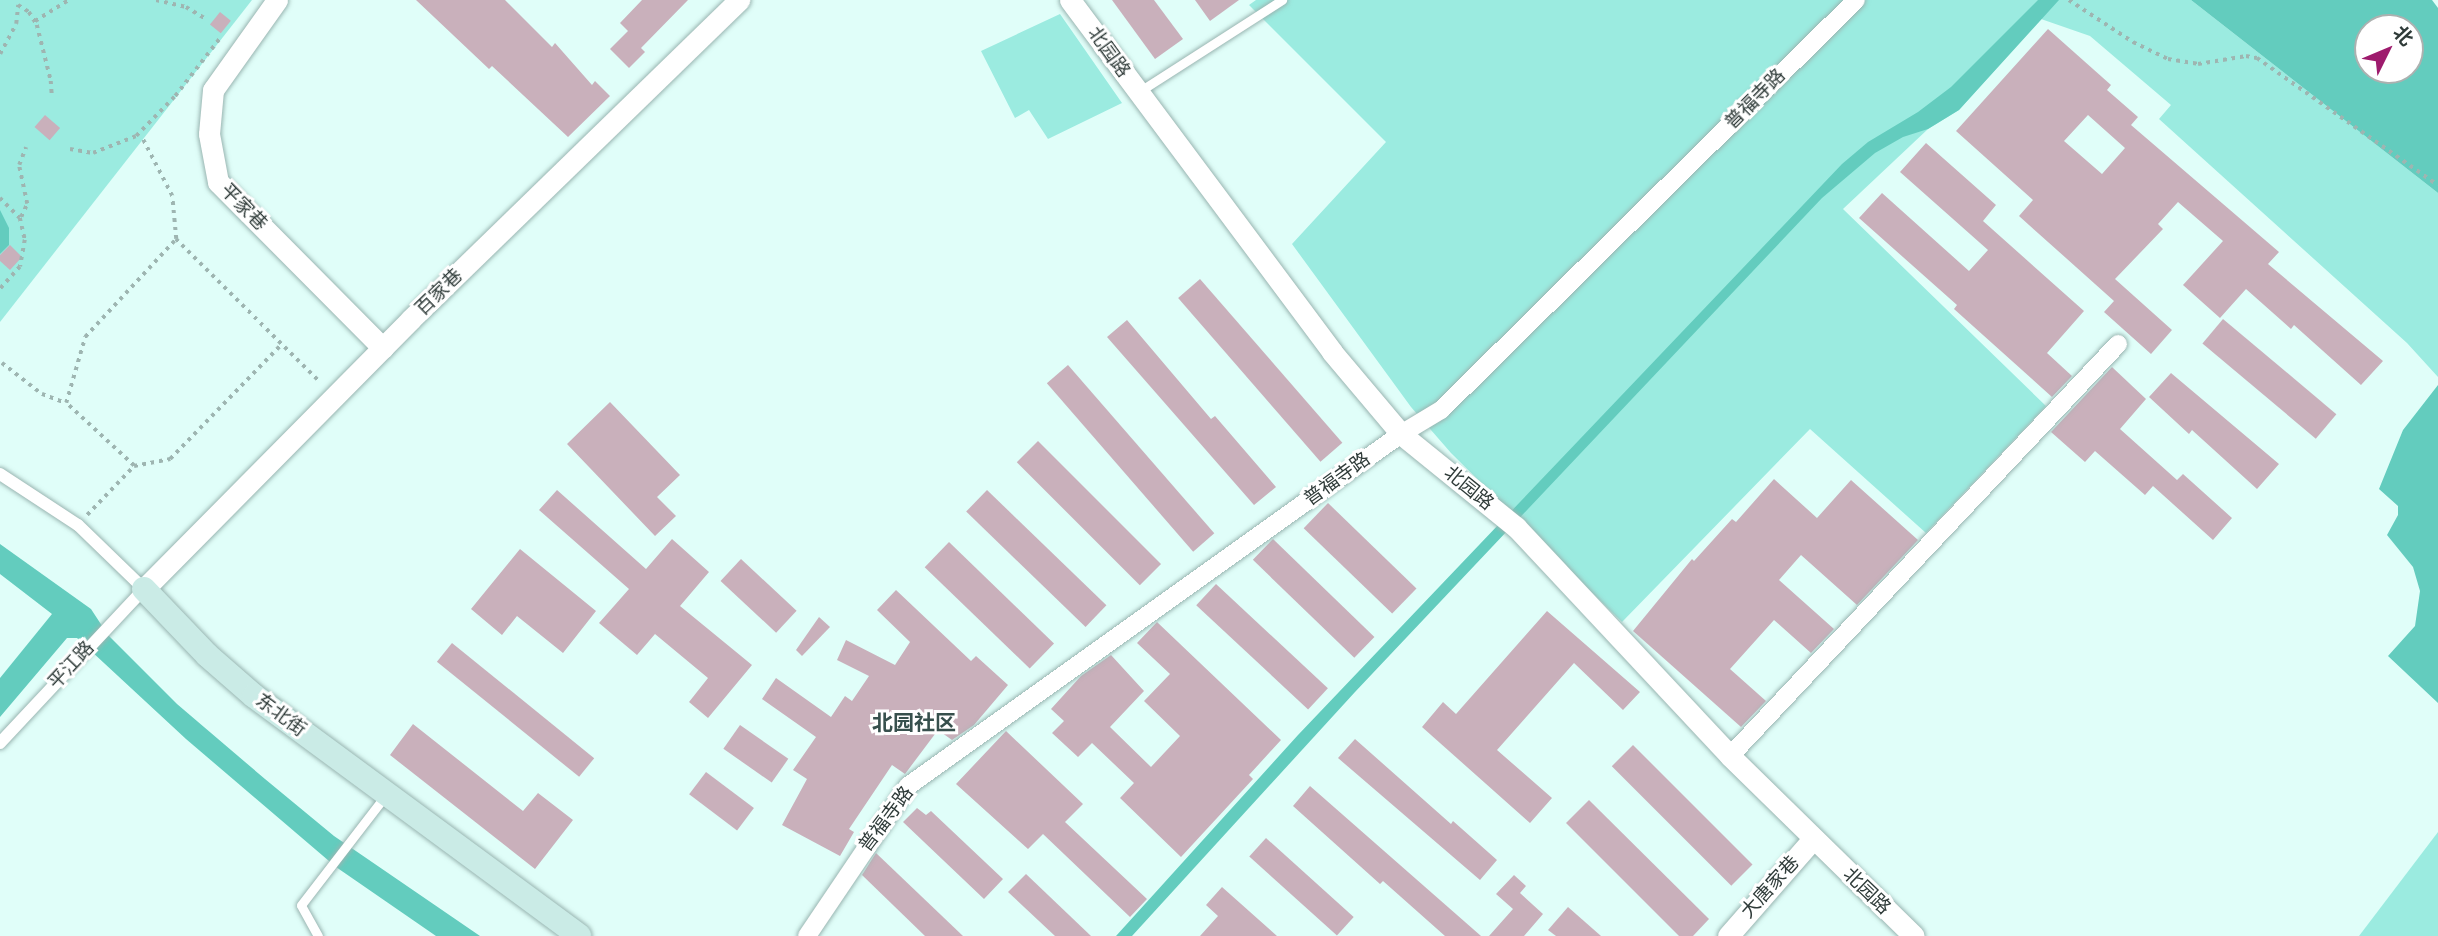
<!DOCTYPE html>
<html>
<head>
<meta charset="utf-8">
<style>
	body { margin:0 }
	#map { position:relative; width:2438px; height:936px; overflow:hidden; background:#e0fef9; font-family:Montserrat,"Noto Sans SC",sans-serif }
	div>[style] { position:absolute }
	.green>* { inset:0; background:#9bebe0 }
	.water>* { inset:0; background:#63ccbe }
	.building>* { inset:0; background:#c9b0bb; transform-origin:0 0 }
	.path>* { height:3.5px; margin-top:-1.75px; transform-origin:0; background:repeating-linear-gradient(90deg,#9eb5b1 0 3.5px,transparent 0 8.5px) }
	.roads { filter:drop-shadow(0 0 2px #99b5b1) drop-shadow(0 0 2px #99b5b1) }
	.service>* { height:9px; margin:-4.5px; padding:0 4.5px; transform-origin:4.5px; border-radius:4.5px; background:#fff }
	.pedestrian>* { height:12px; margin:-6px; padding:0 6px; transform-origin:6px; border-radius:6px; background:#fff }
	.minor>* { height:18px; margin:-9px; padding:0 9px; transform-origin:9px; border-radius:9px; background:#fff }
	.tertiary>* { height:21px; margin:-10.5px; padding:0 10.5px; transform-origin:10.5px; border-radius:10.5px; background:#fff }
	.secondary>* { height:24px; margin:-12px; padding:0 12px; transform-origin:12px; border-radius:12px; background:#caebe6 }
	span { translate:-50% -50%; white-space:nowrap; text-align:center; line-height:1.15; -webkit-text-stroke:6px #fff; paint-order:stroke }
	.street-label { font-size:19px; color:#2f3b39 }
	.neighbourhood-label { font-size:21px; color:#37504d; font-weight:700 }
	.north { position:absolute; left:2354px; top:14px; width:70px; height:70px; box-sizing:border-box; background:#fff; border:2px solid #acb1b0; border-radius:50%; rotate:47deg; font-size:19px; font-weight:700; line-height:28px; text-align:center; color:#2f3b39 }
	.north::after { content:''; display:block; margin:auto; width:24px; height:32px; background:#9e1b6d; clip-path:polygon(50% 0,100% 100%,50% 72%,0 100%) }
</style>
</head>
<body>
<div id="map">
	<div class="green">
		<div style="clip-path:polygon(0 0,252px 0,0 322px)"></div>
		<div style="clip-path:polygon(1256px 0,2191px 0,2438px 193px,2438px 377px,2407px 343px,2159px 119px,2171px 105px,2090px 36px,2041px 19px,1959px 110px,1928px 129px,1843px 209px,2046px 406px,1926px 533px,1810px 429px,1622px 622px,1451px 453px,1411px 407px,1292px 244px,1386px 142px,1249px 5px)"></div>
		<div style="clip-path:polygon(1060px 14px,1122px 103px,1048px 139px,1029px 110px,1015px 118px,981px 51px)"></div>
		<div style="clip-path:polygon(2438px 832px,2438px 936px,2359px 936px)"></div>
	</div>
	<div class="water">
		<div style="clip-path:polygon(2038px 0,2059px 0,1959px 110px,1928px 129px,1903px 137px,1875px 153px,1822px 198px,1355px 692px,1132px 936px,1116px 936px,1298px 735px,1842px 164px,1868px 142px,1918px 112px,1951px 87px)"></div>
		<div style="clip-path:polygon(evenodd,2191px 0,2432px 0,2438px 8px,2438px 193px,2191px 0,2368px 28px,2410px 28px,2410px 70px,2368px 70px,2368px 28px)"></div>
		<div style="clip-path:polygon(0 210px,9px 228px,9px 245px,0 254px)"></div>
		<div style="clip-path:polygon(2438px 385px,2438px 703px,2388px 656px,2415px 626px,2420px 591px,2413px 567px,2387px 535px,2398px 515px,2398px 506px,2379px 489px,2403px 430px)"></div>
		<div style="clip-path:polygon(0 544px,91px 609px,108px 635px,177px 704px,265px 779px,334px 836px,480px 936px,436px 936px,336px 867px,186px 739px,77px 638px,67px 638px,0 717px,0 678px,52px 614px,0 574px)"></div>
	</div>
	<div class="building">
		<div style="clip-path:polygon(416px 0,505px 0,552px 47px,555px 43px,592px 85px,595px 81px,610px 96px,568px 137px,492px 66px,489px 69px)"></div>
		<div style="clip-path:polygon(642px 0,688px 0,641px 48px,645px 52px,629px 68px,610px 49px,628px 31px,620px 23px)"></div>
		<div style="clip-path:polygon(1112px 0,1154px 0,1183px 39px,1155px 59px)"></div>
		<div style="clip-path:polygon(1195px 0,1239px 0,1210px 21px)"></div>
		<div style="left:220px;top:12px;width:14px;height:16px;rotate:39deg"></div>
		<div style="clip-path:polygon(evenodd,2048px 29px,2111px 85px,2107px 90px,2138px 117px,2131px 125px,2279px 252px,2268px 264px,2383px 361px,2361px 385px,2294px 325px,2291px 329px,2246px 289px,2220px 318px,2183px 285px,2223px 241px,2178px 202px,2158px 224px,2163px 229px,2115px 279px,2172px 330px,2151px 354px,2104px 312px,2114px 301px,2019px 216px,2033px 200px,1956px 131px,2048px 29px,2088px 115px,2125px 148px,2102px 174px,2064px 141px,2088px 115px)"></div>
		<div style="left:45px;top:115px;width:20px;height:16px;rotate:41deg"></div>
		<div style="clip-path:polygon(1926px 143px,1996px 205px,1983px 221px,2084px 311px,2047px 353px,2072px 376px,2052px 397px,1954px 309px,1957px 305px,1859px 218px,1882px 193px,1969px 271px,1988px 250px,1900px 172px)"></div>
		<div style="clip-path:polygon(10px 245px,22px 257px,10px 270px,0 261px,0 255px)"></div>
		<div style="left:1200px;top:279px;width:217px;height:29px;rotate:49deg"></div>
		<div style="left:2223px;top:319px;width:148px;height:32px;rotate:40deg"></div>
		<div style="clip-path:polygon(1127px 320px,1211px 419px,1215px 416px,1276px 487px,1254px 505px,1107px 337px)"></div>
		<div style="left:1068px;top:365px;width:223px;height:28px;rotate:49deg"></div>
		<div style="clip-path:polygon(2112px 367px,2146px 399px,2120px 429px,2177px 480px,2183px 474px,2232px 518px,2213px 540px,2153px 486px,2145px 495px,2095px 451px,2085px 462px,2051px 432px)"></div>
		<div style="clip-path:polygon(2171px 373px,2279px 464px,2257px 489px,2192px 430px,2189px 434px,2149px 397px)"></div>
		<div style="clip-path:polygon(610px 402px,680px 475px,657px 497px,676px 516px,655px 536px,567px 444px)"></div>
		<div style="left:1038px;top:441px;width:174px;height:30px;rotate:45deg"></div>
		<div style="clip-path:polygon(1774px 479px,1817px 518px,1851px 480px,1918px 540px,1857px 605px,1801px 555px,1779px 580px,1834px 629px,1811px 653px,1774px 620px,1730px 669px,1766px 701px,1741px 727px,1633px 631px,1692px 559px,1694px 561px,1732px 519px,1736px 522px)"></div>
		<div style="clip-path:polygon(557px 490px,646px 569px,672px 539px,709px 572px,680px 606px,752px 665px,708px 718px,689px 702px,708px 678px,655px 634px,637px 655px,599px 623px,629px 589px,539px 510px)"></div>
		<div style="left:987px;top:490px;width:166px;height:30px;rotate:44deg"></div>
		<div style="left:1328px;top:503px;width:123px;height:35px;rotate:44deg"></div>
		<div style="left:1273px;top:539px;width:141px;height:29px;rotate:44deg"></div>
		<div style="left:949px;top:542px;width:146px;height:35px;rotate:44deg"></div>
		<div style="clip-path:polygon(520px 549px,596px 611px,563px 653px,517px 616px,502px 635px,471px 609px)"></div>
		<div style="left:741px;top:559px;width:76px;height:30px;rotate:43deg"></div>
		<div style="left:1216px;top:584px;width:153px;height:29px;rotate:43deg"></div>
		<div style="clip-path:polygon(896px 590px,971px 661px,976px 656px,1008px 685px,974px 725px,952px 740px,938px 730px,905px 774px,892px 765px,849px 829px,854px 832px,840px 856px,782px 825px,807px 779px,793px 770px,816px 737px,762px 699px,776px 678px,831px 717px,845px 696px,852px 701px,869px 676px,837px 660px,846px 640px,895px 665px,910px 642px,877px 610px)"></div>
		<div style="clip-path:polygon(1547px 611px,1640px 692px,1623px 710px,1574px 663px,1497px 750px,1552px 798px,1530px 823px,1422px 727px,1443px 702px,1456px 714px)"></div>
		<div style="clip-path:polygon(819px 617px,830px 627px,802px 656px,796px 650px)"></div>
		<div style="clip-path:polygon(1157px 622px,1281px 740px,1249px 775px,1253px 779px,1181px 857px,1120px 798px,1134px 783px,1092px 743px,1078px 757px,1052px 733px,1064px 721px,1051px 709px,1081px 676px,1111px 655px,1144px 691px,1110px 727px,1151px 767px,1180px 736px,1144px 701px,1170px 674px,1137px 643px)"></div>
		<div style="left:452px;top:643px;width:183px;height:24px;rotate:39deg"></div>
		<div style="clip-path:polygon(413px 724px,523px 811px,538px 793px,573px 820px,535px 869px,390px 755px)"></div>
		<div style="left:740px;top:725px;width:59px;height:29px;rotate:35deg"></div>
		<div style="clip-path:polygon(1006px 731px,1083px 804px,1065px 822px,1147px 899px,1130px 917px,1043px 834px,1028px 849px,956px 784px)"></div>
		<div style="clip-path:polygon(1355px 739px,1451px 824px,1453px 821px,1497px 860px,1480px 880px,1338px 758px)"></div>
		<div style="left:1633px;top:745px;width:169px;height:30px;rotate:45deg"></div>
		<div style="left:706px;top:772px;width:60px;height:28px;rotate:37deg"></div>
		<div style="clip-path:polygon(1310px 786px,1408px 872px,1481px 936px,1445px 936px,1383px 881px,1380px 884px,1293px 806px)"></div>
		<div style="clip-path:polygon(1589px 800px,1709px 919px,1693px 936px,1679px 936px,1566px 823px)"></div>
		<div style="clip-path:polygon(917px 808px,926px 815px,931px 811px,1003px 879px,984px 899px,903px 822px)"></div>
		<div style="left:1266px;top:838px;width:118px;height:25px;rotate:42deg"></div>
		<div style="clip-path:polygon(876px 853px,963px 936px,925px 936px,862px 875px)"></div>
		<div style="clip-path:polygon(1026px 874px,1091px 936px,1055px 936px,1008px 892px)"></div>
		<div style="clip-path:polygon(1514px 875px,1526px 886px,1520px 893px,1543px 914px,1524px 936px,1489px 936px,1513px 909px,1496px 894px)"></div>
		<div style="clip-path:polygon(1222px 887px,1277px 936px,1200px 936px,1218px 916px,1206px 905px)"></div>
		<div style="clip-path:polygon(1568px 907px,1601px 936px,1556px 936px,1548px 930px)"></div>
	</div>
	<div class="path">
		<div style="left:156px;top:0;width:31px;rotate:13deg"></div>
		<div style="left:186px;top:7px;width:23px;rotate:31deg"></div>
		<div style="left:2069px;top:0;width:77px;rotate:33.3deg"></div>
		<div style="left:2133px;top:42px;width:39px;rotate:26deg"></div>
		<div style="left:2168px;top:59px;width:30px;rotate:9deg"></div>
		<div style="left:2198px;top:64px;width:49px;rotate:-9.5deg"></div>
		<div style="left:2246px;top:56px;width:11px;rotate:10deg"></div>
		<div style="left:2257px;top:58px;width:221px;rotate:35.1deg"></div>
		<div style="left:35px;top:21px;width:39px;rotate:-32deg"></div>
		<div style="left:0;top:54px;width:34px;rotate:-62deg"></div>
		<div style="left:16px;top:24px;width:19px;rotate:-84deg"></div>
		<div style="left:18px;top:5px;width:13px;rotate:32deg"></div>
		<div style="left:29px;top:12px;width:15px;rotate:58deg"></div>
		<div style="left:37px;top:25px;width:58px;rotate:76deg"></div>
		<div style="left:51px;top:81px;width:16px;rotate:86deg"></div>
		<div style="left:70px;top:149px;width:23px;rotate:10deg"></div>
		<div style="left:93px;top:153px;width:46px;rotate:-21.6deg"></div>
		<div style="left:136px;top:136px;width:56px;rotate:-45.7deg"></div>
		<div style="left:175px;top:96px;width:73px;rotate:-52.2deg"></div>
		<div style="left:0;top:198px;width:28px;rotate:45deg"></div>
		<div style="left:20px;top:218px;width:23px;rotate:77deg"></div>
		<div style="left:25px;top:240px;width:27px;rotate:100deg"></div>
		<div style="left:20px;top:267px;width:30px;rotate:132deg"></div>
		<div style="left:21px;top:217px;width:14px;rotate:-65deg"></div>
		<div style="left:27px;top:204px;width:40px;rotate:-102deg"></div>
		<div style="left:19px;top:165px;width:19px;rotate:-69deg"></div>
		<div style="left:176px;top:239px;width:204px;rotate:44.8deg"></div>
		<div style="left:2px;top:363px;width:51px;rotate:37.8deg"></div>
		<div style="left:42px;top:394px;width:25px;rotate:21deg"></div>
		<div style="left:134px;top:466px;width:37px;rotate:-11deg"></div>
		<div style="left:170px;top:459px;width:161px;rotate:-45.8deg"></div>
		<div style="left:87px;top:515px;width:68px;rotate:-46.2deg"></div>
		<div style="left:134px;top:466px;width:93px;rotate:-137.2deg"></div>
		<div style="left:66px;top:403px;width:69px;rotate:-73.9deg"></div>
		<div style="left:85px;top:337px;width:134px;rotate:-47.1deg"></div>
		<div style="left:176px;top:239px;width:43px;rotate:-95.3deg"></div>
		<div style="left:172px;top:196px;width:63px;rotate:-117.4deg"></div>
	</div>
	<div class="roads">
		<div class="service">
			<div style="left:1140px;top:91px;width:169px;rotate:-32.7deg"></div>
			<div style="left:318px;top:936px;width:35px;rotate:-119deg"></div>
			<div style="left:301px;top:905px;width:138px;rotate:-52.4deg"></div>
		</div>
		<div class="pedestrian">
			<div style="left:0;top:474px;width:93px;rotate:33.2deg"></div>
			<div style="left:78px;top:525px;width:92px;rotate:44.1deg"></div>
			<div style="left:144px;top:589px;width:211px;rotate:133.1deg"></div>
		</div>
		<div class="minor">
			<div style="left:1730px;top:756px;width:566px;rotate:-46.72deg"></div>
			<div style="left:807px;top:936px;width:181px;rotate:-56deg"></div>
			<div style="left:908px;top:786px;width:606px;rotate:-35.53deg"></div>
			<div style="left:1401px;top:434px;width:47px;rotate:-31deg"></div>
			<div style="left:1441px;top:410px;width:583px;rotate:-44.65deg"></div>
		</div>
		<div class="tertiary">
			<div style="left:277px;top:0;width:110px;rotate:125.4deg"></div>
			<div style="left:213px;top:90px;width:44px;rotate:95.2deg"></div>
			<div style="left:209px;top:134px;width:49px;rotate:79.4deg"></div>
			<div style="left:218px;top:182px;width:234px;rotate:45.2deg"></div>
			<div style="left:1070px;top:0;width:439px;rotate:53.3deg"></div>
			<div style="left:1332px;top:352px;width:107px;rotate:49.9deg"></div>
			<div style="left:1401px;top:434px;width:148px;rotate:39deg"></div>
			<div style="left:1516px;top:527px;width:313px;rotate:46.9deg"></div>
			<div style="left:1730px;top:756px;width:257px;rotate:44.4deg"></div>
			<div style="left:144px;top:589px;width:380px;rotate:-45.3deg"></div>
			<div style="left:411px;top:319px;width:458px;rotate:-44.2deg"></div>
			<div style="left:1728px;top:936px;width:129px;rotate:-48.8deg"></div>
		</div>
		<div class="secondary">
			<div style="left:144px;top:589px;width:91px;rotate:46.3deg"></div>
			<div style="left:207px;top:655px;width:62px;rotate:41.1deg"></div>
			<div style="left:254px;top:696px;width:404px;rotate:36.4deg"></div>
		</div>
	</div>
	<div class="street-label">
		<span style="left:1109px;top:52px;rotate:54deg">北园路</span>
		<span style="left:1755px;top:99px;rotate:-45deg">普福寺路</span>
		<span style="left:244px;top:207px;rotate:46deg">平家巷</span>
		<span style="left:439px;top:292px;rotate:-44deg">百家巷</span>
		<span style="left:1337px;top:479px;rotate:-36deg">普福寺路</span>
		<span style="left:1469px;top:488px;rotate:39deg">北园路</span>
		<span style="left:71px;top:665px;rotate:-47deg">平江路</span>
		<span style="left:281px;top:715px;rotate:36deg">东北街</span>
		<span style="left:886px;top:819px;rotate:-53deg">普福寺路</span>
		<span style="left:1770px;top:887px;rotate:-48deg">大唐家巷</span>
		<span style="left:1867px;top:891px;rotate:44deg">北园路</span>
	</div>
	<div class="neighbourhood-label">
		<span style="left:914px;top:723px">北园社区</span>
	</div>
	<div class="north">北</div>
</div>
</body>
</html>
